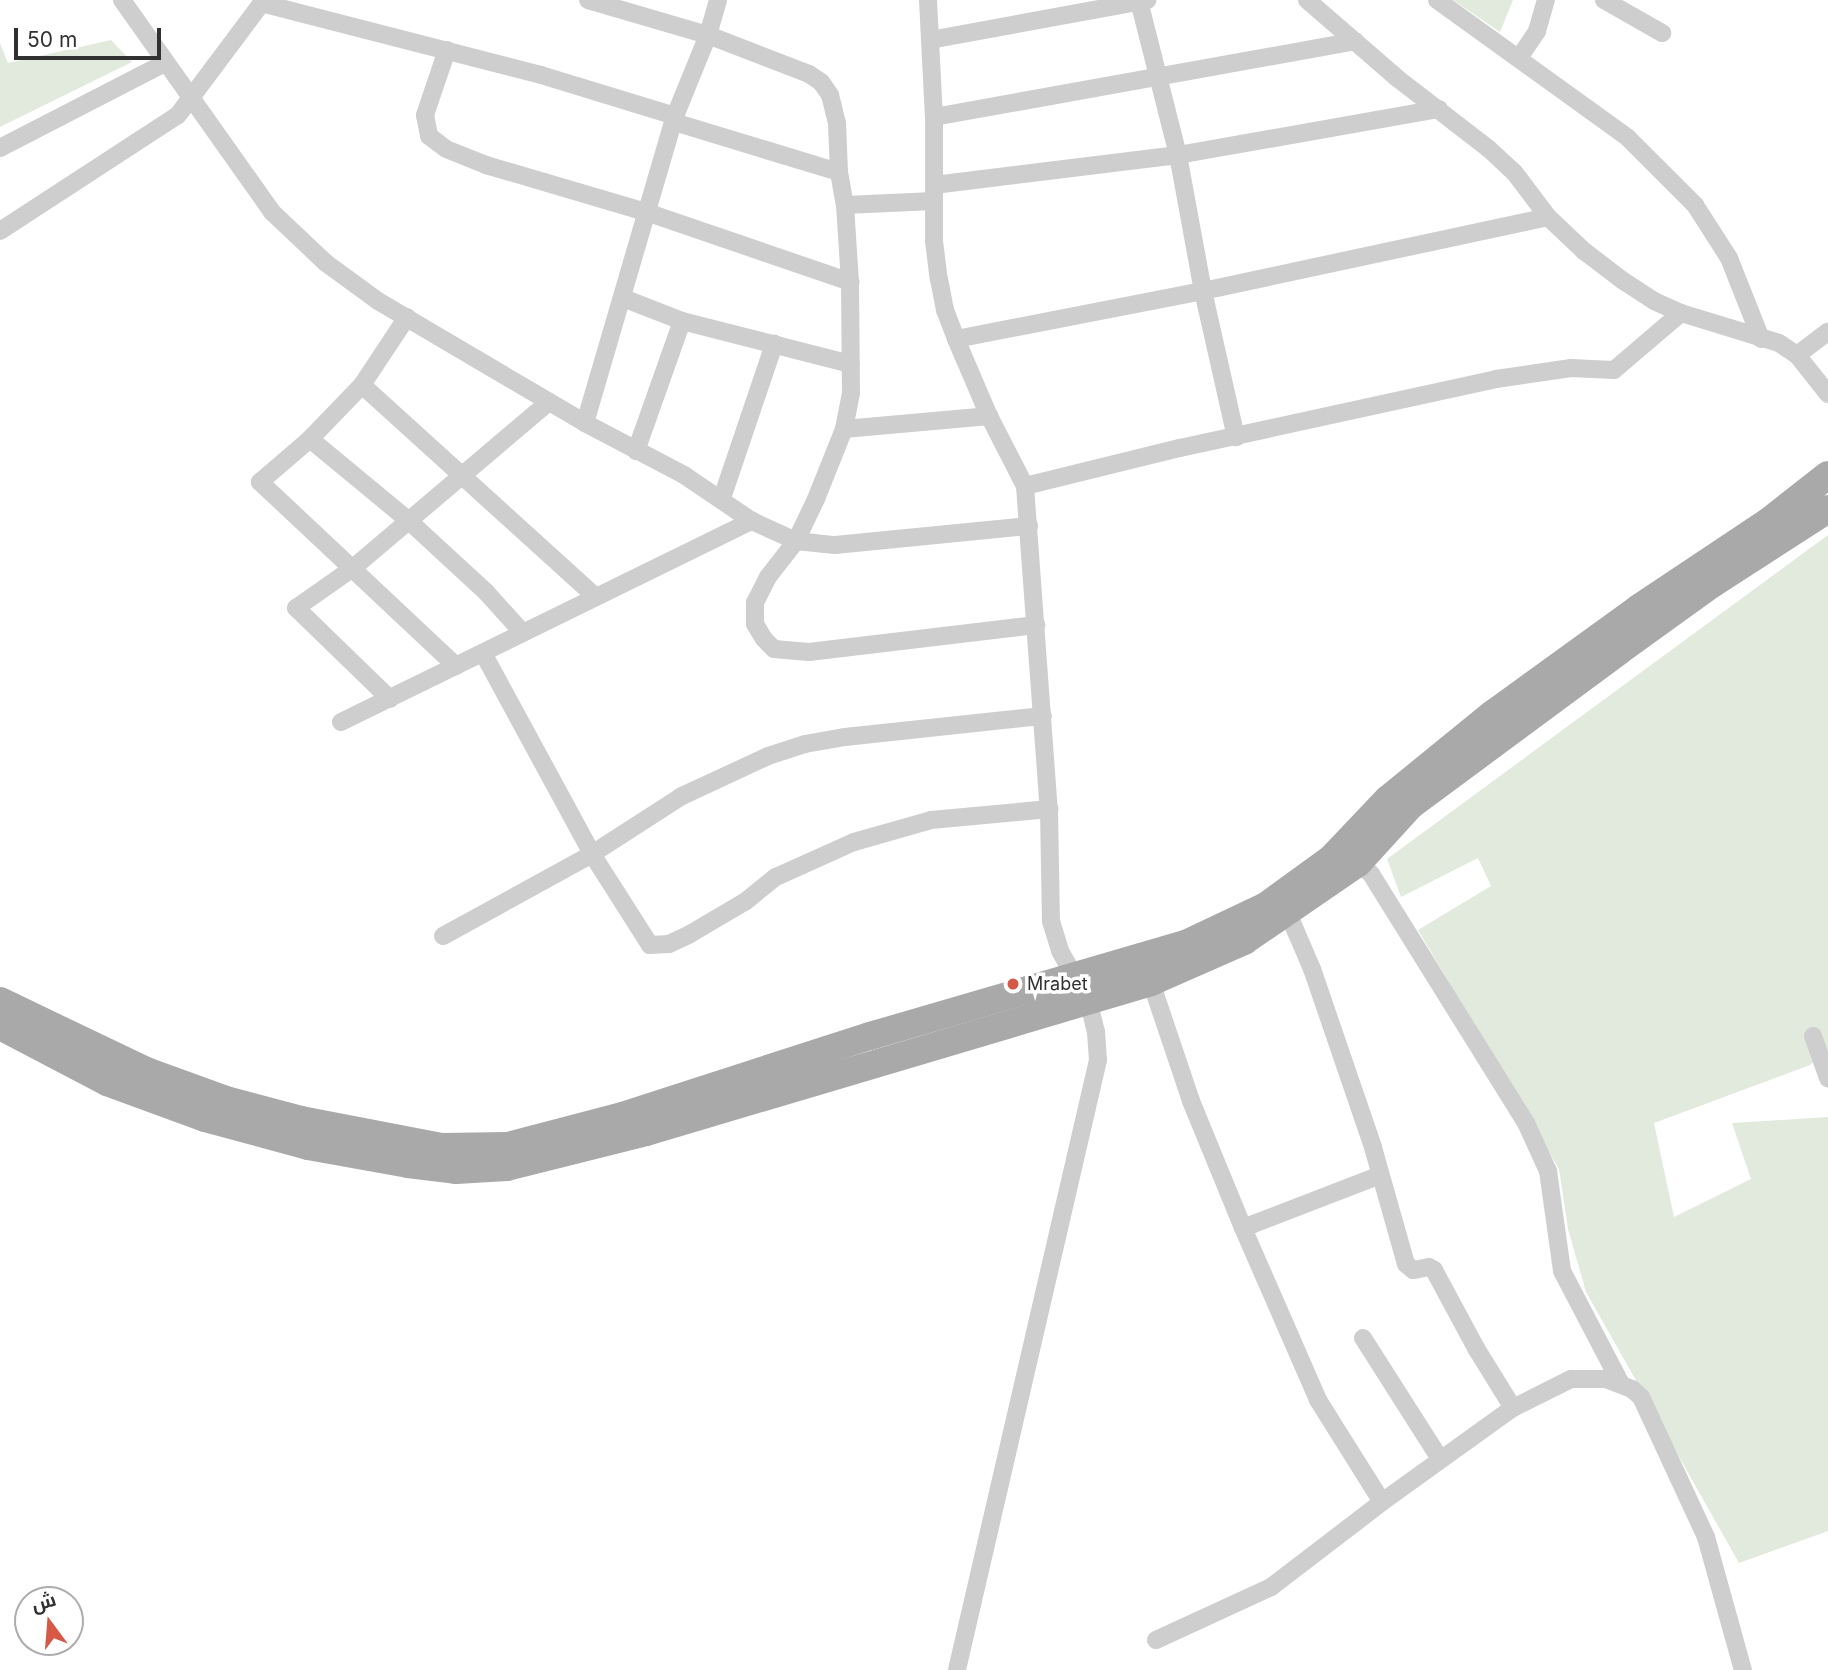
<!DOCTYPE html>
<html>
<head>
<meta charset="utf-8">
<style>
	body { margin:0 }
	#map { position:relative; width:1828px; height:1670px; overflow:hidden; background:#fff; font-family:Inter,Cairo,sans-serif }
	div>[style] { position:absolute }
	.green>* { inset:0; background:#e2eade }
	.minor>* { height:18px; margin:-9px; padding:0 9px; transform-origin:9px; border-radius:9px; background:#cecece }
	.primary>* { height:28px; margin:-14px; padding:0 14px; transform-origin:14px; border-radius:14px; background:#a9a9a9 }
	.dots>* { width:19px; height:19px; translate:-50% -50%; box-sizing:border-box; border:4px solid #fff; border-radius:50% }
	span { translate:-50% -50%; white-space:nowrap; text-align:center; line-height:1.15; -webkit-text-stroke:7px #fff; paint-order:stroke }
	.poi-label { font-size:18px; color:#313131 }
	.left { translate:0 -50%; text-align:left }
	.north { position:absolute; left:14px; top:1586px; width:70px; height:70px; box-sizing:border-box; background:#fff; border:2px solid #adadad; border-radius:50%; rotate:344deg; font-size:19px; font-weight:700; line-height:28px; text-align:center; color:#313131 }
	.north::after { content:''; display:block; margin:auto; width:24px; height:32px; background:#d65846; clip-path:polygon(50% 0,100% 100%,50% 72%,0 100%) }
	.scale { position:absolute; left:14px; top:28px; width:147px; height:32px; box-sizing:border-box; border:4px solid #313131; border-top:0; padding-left:9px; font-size:21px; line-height:24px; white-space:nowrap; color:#313131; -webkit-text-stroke:5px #fff; paint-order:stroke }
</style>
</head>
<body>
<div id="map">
	<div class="green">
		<div style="clip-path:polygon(1453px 0,1513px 0,1500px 32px)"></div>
		<div style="clip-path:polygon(111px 40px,132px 62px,0 127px,0 43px,8px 63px)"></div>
		<div style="clip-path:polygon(1828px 535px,1828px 1050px,1810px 1065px,1654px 1123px,1674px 1217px,1751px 1179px,1732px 1123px,1828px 1117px,1828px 1531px,1739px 1563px,1586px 1292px,1568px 1229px,1559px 1169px,1418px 930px,1491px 886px,1478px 858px,1401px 897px,1387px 859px)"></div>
	</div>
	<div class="minor">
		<div style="left:122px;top:0;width:260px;rotate:54.7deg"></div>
		<div style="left:272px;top:212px;width:74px;rotate:43.4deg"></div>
		<div style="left:326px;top:263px;width:64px;rotate:36.2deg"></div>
		<div style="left:378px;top:301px;width:240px;rotate:30.5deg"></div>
		<div style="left:585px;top:423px;width:112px;rotate:27.7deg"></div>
		<div style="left:684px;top:475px;width:82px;rotate:34.1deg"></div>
		<div style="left:752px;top:521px;width:48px;rotate:24.4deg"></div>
		<div style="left:796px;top:541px;width:39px;rotate:6deg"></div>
		<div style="left:835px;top:545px;width:195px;rotate:-5.6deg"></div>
		<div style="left:588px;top:0;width:125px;rotate:16.3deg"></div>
		<div style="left:708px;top:35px;width:108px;rotate:21.1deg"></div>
		<div style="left:809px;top:74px;width:14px;rotate:34deg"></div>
		<div style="left:821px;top:82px;width:16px;rotate:55deg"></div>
		<div style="left:830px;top:95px;width:30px;rotate:76deg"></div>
		<div style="left:837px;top:124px;width:48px;rotate:87.6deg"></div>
		<div style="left:839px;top:172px;width:34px;rotate:80deg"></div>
		<div style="left:845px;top:205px;width:77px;rotate:86.3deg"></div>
		<div style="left:850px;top:282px;width:111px;rotate:89.5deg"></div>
		<div style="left:851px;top:393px;width:37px;rotate:101deg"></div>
		<div style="left:844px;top:429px;width:75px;rotate:111.8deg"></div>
		<div style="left:816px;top:499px;width:47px;rotate:115.5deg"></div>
		<div style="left:796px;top:541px;width:46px;rotate:127.9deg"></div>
		<div style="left:768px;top:577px;width:29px;rotate:117deg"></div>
		<div style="left:755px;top:603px;width:21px;rotate:90deg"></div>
		<div style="left:755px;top:624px;width:17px;rotate:59deg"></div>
		<div style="left:764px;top:639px;width:14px;rotate:45deg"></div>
		<div style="left:774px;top:649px;width:35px;rotate:5deg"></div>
		<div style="left:809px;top:652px;width:229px;rotate:-6.8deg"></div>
		<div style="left:928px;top:0;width:117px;rotate:87.1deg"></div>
		<div style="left:934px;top:117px;width:124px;rotate:90deg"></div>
		<div style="left:934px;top:241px;width:38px;rotate:83deg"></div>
		<div style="left:939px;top:279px;width:32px;rotate:79deg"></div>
		<div style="left:945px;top:310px;width:31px;rotate:69deg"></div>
		<div style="left:956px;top:339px;width:84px;rotate:66.8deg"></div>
		<div style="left:989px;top:416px;width:79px;rotate:62.8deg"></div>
		<div style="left:1025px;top:486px;width:324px;rotate:85.8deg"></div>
		<div style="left:1049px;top:809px;width:112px;rotate:89deg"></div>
		<div style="left:1051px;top:921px;width:31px;rotate:73deg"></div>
		<div style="left:1060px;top:951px;width:56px;rotate:60.3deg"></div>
		<div style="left:1088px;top:1000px;width:33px;rotate:76deg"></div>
		<div style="left:1096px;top:1032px;width:28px;rotate:86deg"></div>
		<div style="left:1098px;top:1060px;width:626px;rotate:103.02deg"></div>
		<div style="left:1307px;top:0;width:119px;rotate:40.9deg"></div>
		<div style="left:1397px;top:78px;width:116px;rotate:37.7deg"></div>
		<div style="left:1489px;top:149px;width:34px;rotate:43deg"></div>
		<div style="left:1514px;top:172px;width:56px;rotate:52.9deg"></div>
		<div style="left:1548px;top:217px;width:50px;rotate:43.4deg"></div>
		<div style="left:1584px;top:251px;width:48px;rotate:37.3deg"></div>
		<div style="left:1622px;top:280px;width:38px;rotate:33deg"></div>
		<div style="left:1654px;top:301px;width:30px;rotate:24deg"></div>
		<div style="left:1681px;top:313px;width:102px;rotate:17deg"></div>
		<div style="left:1779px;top:343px;width:22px;rotate:34deg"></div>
		<div style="left:1797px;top:355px;width:50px;rotate:51.5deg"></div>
		<div style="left:1437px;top:0;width:236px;rotate:35.8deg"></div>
		<div style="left:1628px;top:138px;width:95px;rotate:45deg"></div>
		<div style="left:1695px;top:205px;width:63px;rotate:57.3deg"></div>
		<div style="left:1729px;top:258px;width:87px;rotate:68.4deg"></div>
		<div style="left:1604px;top:0;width:67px;rotate:29.6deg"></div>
		<div style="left:1139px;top:1px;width:159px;rotate:75.8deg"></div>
		<div style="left:1178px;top:155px;width:138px;rotate:79.6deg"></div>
		<div style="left:1203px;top:291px;width:150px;rotate:77.3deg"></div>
		<div style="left:261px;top:3px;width:289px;rotate:14.4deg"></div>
		<div style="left:541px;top:75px;width:140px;rotate:17deg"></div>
		<div style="left:930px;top:40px;width:221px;rotate:-10.4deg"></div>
		<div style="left:447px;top:50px;width:69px;rotate:108.7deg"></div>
		<div style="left:425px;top:115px;width:21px;rotate:79deg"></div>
		<div style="left:429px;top:136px;width:21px;rotate:37deg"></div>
		<div style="left:446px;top:149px;width:43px;rotate:21.8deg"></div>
		<div style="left:486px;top:165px;width:170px;rotate:16.4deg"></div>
		<div style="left:649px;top:213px;width:213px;rotate:18.9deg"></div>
		<div style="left:1519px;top:58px;width:32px;rotate:-56deg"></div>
		<div style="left:1537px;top:31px;width:32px;rotate:-74deg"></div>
		<div style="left:934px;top:117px;width:428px;rotate:-10.2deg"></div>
		<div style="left:674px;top:122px;width:172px;rotate:16.9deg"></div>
		<div style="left:0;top:148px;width:186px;rotate:-27.3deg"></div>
		<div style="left:934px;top:185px;width:246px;rotate:-7deg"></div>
		<div style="left:1178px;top:155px;width:265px;rotate:-10deg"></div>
		<div style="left:845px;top:205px;width:89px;rotate:-2.6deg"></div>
		<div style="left:0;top:231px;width:212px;rotate:-33.1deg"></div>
		<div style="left:178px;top:115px;width:144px;rotate:-53.2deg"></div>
		<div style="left:623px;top:298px;width:63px;rotate:21.3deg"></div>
		<div style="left:682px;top:321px;width:174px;rotate:14.3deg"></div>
		<div style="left:407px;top:317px;width:82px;rotate:123.5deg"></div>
		<div style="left:362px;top:385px;width:75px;rotate:133.9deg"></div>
		<div style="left:310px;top:439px;width:66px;rotate:139.3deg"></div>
		<div style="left:260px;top:482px;width:269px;rotate:43.2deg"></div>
		<div style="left:956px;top:339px;width:252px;rotate:-11deg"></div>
		<div style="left:1203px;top:291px;width:353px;rotate:-12.1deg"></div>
		<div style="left:1797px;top:355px;width:39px;rotate:-37deg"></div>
		<div style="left:362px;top:385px;width:314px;rotate:42.2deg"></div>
		<div style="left:585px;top:423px;width:320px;rotate:-73.7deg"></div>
		<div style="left:675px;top:116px;width:87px;rotate:-67.8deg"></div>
		<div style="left:708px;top:35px;width:36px;rotate:-74deg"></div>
		<div style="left:844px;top:429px;width:146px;rotate:-5.1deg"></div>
		<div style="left:310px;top:439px;width:129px;rotate:39.6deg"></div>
		<div style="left:409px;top:521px;width:105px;rotate:42.7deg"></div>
		<div style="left:486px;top:592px;width:55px;rotate:47.9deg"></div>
		<div style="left:636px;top:451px;width:138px;rotate:-70.5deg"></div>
		<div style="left:1025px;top:486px;width:160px;rotate:-13.8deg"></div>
		<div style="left:1180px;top:448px;width:323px;rotate:-12.3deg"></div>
		<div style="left:1496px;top:379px;width:76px;rotate:-8.3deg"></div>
		<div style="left:1571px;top:368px;width:43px;rotate:2.7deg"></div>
		<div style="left:1614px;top:370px;width:88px;rotate:-40.4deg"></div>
		<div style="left:722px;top:498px;width:163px;rotate:-71.3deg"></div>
		<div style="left:483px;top:653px;width:229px;rotate:61.5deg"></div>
		<div style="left:592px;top:854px;width:108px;rotate:57.5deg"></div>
		<div style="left:650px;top:945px;width:19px;rotate:-3deg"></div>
		<div style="left:669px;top:944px;width:23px;rotate:-25deg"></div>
		<div style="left:690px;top:934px;width:65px;rotate:-30.5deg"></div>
		<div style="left:746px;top:901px;width:38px;rotate:-39deg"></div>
		<div style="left:776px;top:877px;width:85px;rotate:-24.2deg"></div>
		<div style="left:854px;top:842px;width:80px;rotate:-15.9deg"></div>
		<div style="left:931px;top:820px;width:119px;rotate:-5.3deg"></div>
		<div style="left:390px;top:699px;width:131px;rotate:-135.9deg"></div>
		<div style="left:296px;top:608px;width:70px;rotate:-35.1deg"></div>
		<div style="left:353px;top:568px;width:257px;rotate:-40.3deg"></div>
		<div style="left:341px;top:722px;width:458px;rotate:-26.1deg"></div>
		<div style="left:1358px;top:863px;width:17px;rotate:40deg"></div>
		<div style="left:1371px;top:874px;width:293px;rotate:58.1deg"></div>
		<div style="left:1526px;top:1123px;width:53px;rotate:65.4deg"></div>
		<div style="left:1548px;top:1171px;width:101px;rotate:82deg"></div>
		<div style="left:1562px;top:1271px;width:127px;rotate:62.4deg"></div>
		<div style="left:443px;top:936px;width:170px;rotate:-28.8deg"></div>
		<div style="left:592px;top:854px;width:107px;rotate:-32.8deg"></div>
		<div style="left:682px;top:796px;width:95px;rotate:-24.9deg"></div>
		<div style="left:768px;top:756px;width:39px;rotate:-18deg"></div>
		<div style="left:805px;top:744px;width:41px;rotate:-9.9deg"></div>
		<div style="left:845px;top:737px;width:199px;rotate:-6.1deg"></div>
		<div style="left:1151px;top:982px;width:126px;rotate:71.4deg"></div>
		<div style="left:1191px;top:1101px;width:137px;rotate:67.7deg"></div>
		<div style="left:1243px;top:1228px;width:147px;rotate:-21.1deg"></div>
		<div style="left:1813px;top:1036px;width:45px;rotate:70.3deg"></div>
		<div style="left:1243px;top:1228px;width:188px;rotate:66.4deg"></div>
		<div style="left:1318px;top:1400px;width:120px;rotate:57.9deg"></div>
		<div style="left:1363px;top:1338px;width:143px;rotate:57.5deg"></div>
		<div style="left:1513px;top:1408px;width:65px;rotate:-26.6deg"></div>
		<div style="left:1571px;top:1379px;width:35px"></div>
		<div style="left:1606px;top:1379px;width:28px;rotate:21deg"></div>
		<div style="left:1632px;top:1389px;width:12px;rotate:42deg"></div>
		<div style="left:1641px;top:1397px;width:154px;rotate:65.1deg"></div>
		<div style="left:1706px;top:1537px;width:138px;rotate:74.5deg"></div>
		<div style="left:1156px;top:1640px;width:127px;rotate:-24.7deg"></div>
		<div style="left:1271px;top:1587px;width:140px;rotate:-37.4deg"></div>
		<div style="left:1382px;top:1502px;width:161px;rotate:-35.7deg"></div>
		<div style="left:1513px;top:1408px;width:70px;rotate:-121.7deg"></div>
		<div style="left:1476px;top:1348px;width:89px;rotate:-118.3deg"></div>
		<div style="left:1434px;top:1270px;width:6px;rotate:-149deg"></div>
		<div style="left:1429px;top:1267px;width:16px;rotate:169deg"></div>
		<div style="left:1413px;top:1270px;width:9px;rotate:-139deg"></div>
		<div style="left:1406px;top:1264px;width:122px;rotate:-105.8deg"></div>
		<div style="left:1373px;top:1147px;width:188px;rotate:-108.9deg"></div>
		<div style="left:1312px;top:969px;width:61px;rotate:-113.2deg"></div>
	</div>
	<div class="primary">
		<div style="left:0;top:1001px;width:162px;rotate:25.6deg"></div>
		<div style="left:146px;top:1071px;width:85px;rotate:19.9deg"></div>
		<div style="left:226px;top:1100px;width:78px;rotate:14.9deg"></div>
		<div style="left:301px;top:1120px;width:143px;rotate:10.9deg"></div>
		<div style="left:441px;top:1147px;width:67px;rotate:-0.9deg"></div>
		<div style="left:508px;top:1146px;width:118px;rotate:-14.7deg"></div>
		<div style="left:622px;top:1116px;width:261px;rotate:-17.9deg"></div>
		<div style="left:870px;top:1036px;width:331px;rotate:-16.3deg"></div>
		<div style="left:1188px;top:943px;width:86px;rotate:-25.4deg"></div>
		<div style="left:1266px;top:906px;width:82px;rotate:-36deg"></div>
		<div style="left:1332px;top:858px;width:81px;rotate:-46.5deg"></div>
		<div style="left:1388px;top:799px;width:136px;rotate:-39.1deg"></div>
		<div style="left:1494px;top:713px;width:179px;rotate:-35.9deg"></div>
		<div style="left:1639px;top:608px;width:155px;rotate:-33.7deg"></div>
		<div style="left:1768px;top:522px;width:76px;rotate:-38.1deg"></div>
		<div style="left:0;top:1026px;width:121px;rotate:27.6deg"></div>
		<div style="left:107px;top:1082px;width:104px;rotate:20.2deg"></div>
		<div style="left:205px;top:1118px;width:107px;rotate:15.2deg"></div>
		<div style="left:308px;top:1146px;width:102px;rotate:10.2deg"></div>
		<div style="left:408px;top:1164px;width:48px;rotate:7.1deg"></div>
		<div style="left:456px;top:1170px;width:51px;rotate:-3.4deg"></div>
		<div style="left:507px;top:1167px;width:143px;rotate:-14.1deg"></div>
		<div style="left:646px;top:1132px;width:527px;rotate:-16.54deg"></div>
		<div style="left:1151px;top:982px;width:102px;rotate:-23.8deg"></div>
		<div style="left:1244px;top:941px;width:138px;rotate:-34.4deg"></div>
		<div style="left:1358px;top:863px;width:79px;rotate:-47.6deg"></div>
		<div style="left:1411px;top:805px;width:259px;rotate:-36.5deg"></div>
		<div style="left:1619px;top:651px;width:115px;rotate:-35.8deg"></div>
		<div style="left:1712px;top:584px;width:138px;rotate:-32.9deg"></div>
	</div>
	<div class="dots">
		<div style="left:1013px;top:984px;background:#d65846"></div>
	</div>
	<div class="poi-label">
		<span class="left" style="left:1027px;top:984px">Mrabet</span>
	</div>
	<div class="north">ش</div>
	<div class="scale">50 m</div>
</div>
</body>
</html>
